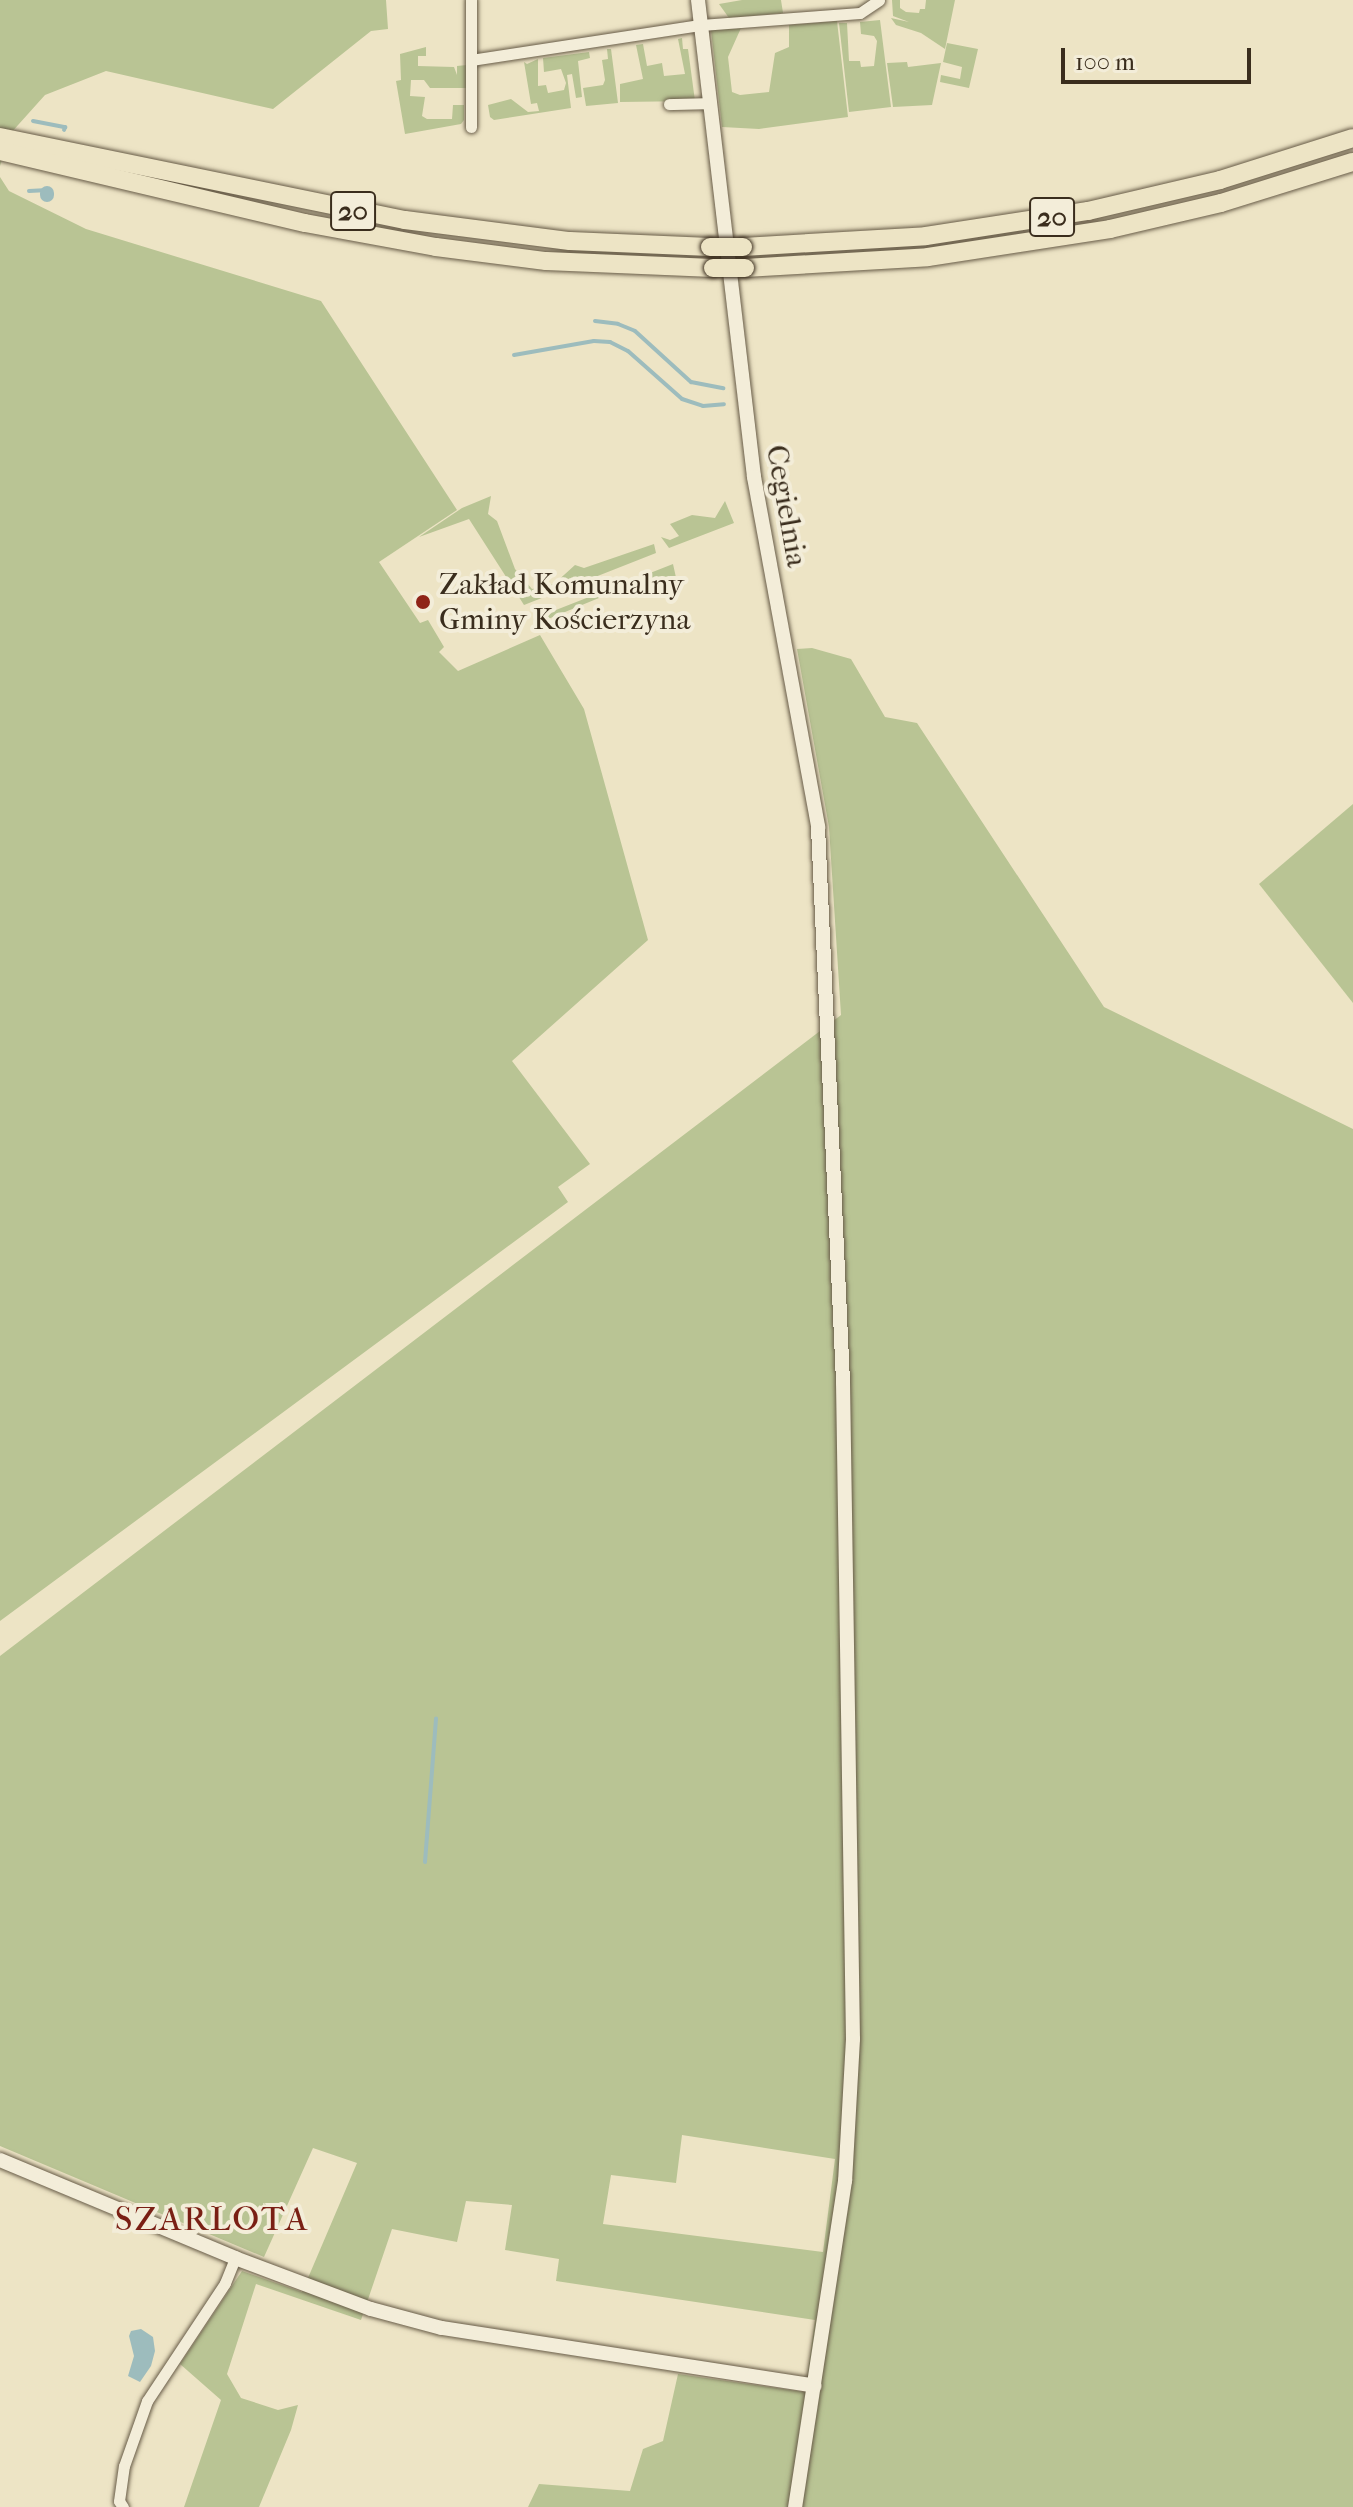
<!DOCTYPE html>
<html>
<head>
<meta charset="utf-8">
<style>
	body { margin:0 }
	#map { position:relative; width:1353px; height:2507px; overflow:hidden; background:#ede4c5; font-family:"IM FELL French Canon",serif }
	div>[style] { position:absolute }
	.green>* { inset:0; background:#b9c494 }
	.water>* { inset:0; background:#9dbcbd }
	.stream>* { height:4px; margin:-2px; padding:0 2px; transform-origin:2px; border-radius:2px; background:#9dbcbd }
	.canal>* { height:14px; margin:-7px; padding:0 7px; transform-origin:7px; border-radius:7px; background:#9dbcbd }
	.roads { filter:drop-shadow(0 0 2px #675b47) drop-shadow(0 0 2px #675b47) }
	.minor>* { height:11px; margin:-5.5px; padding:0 5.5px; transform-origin:5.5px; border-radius:5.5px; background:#f3edd9 }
	.tertiary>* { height:14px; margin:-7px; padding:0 7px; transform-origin:7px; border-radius:7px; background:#f3edd9 }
	.primary>* { height:18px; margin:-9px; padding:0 9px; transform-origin:9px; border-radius:9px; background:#ede4c5 }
	.bridges { filter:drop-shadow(0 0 2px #3a2d1d) drop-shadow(0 0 2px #3a2d1d) }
	.primary-bridge>* { height:18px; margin:-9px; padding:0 9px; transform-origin:9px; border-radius:9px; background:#ede4c5 }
	.dots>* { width:22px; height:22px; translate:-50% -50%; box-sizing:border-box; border:4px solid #f3edd9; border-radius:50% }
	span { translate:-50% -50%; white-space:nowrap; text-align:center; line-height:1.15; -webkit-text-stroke:8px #f3edd9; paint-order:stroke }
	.shield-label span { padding:2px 6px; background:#f3edd9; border:2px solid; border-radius:6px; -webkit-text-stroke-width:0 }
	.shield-label { font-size:28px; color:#3a2d1d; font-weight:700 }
	.street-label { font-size:30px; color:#3a2d1d }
	.poi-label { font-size:30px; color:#3a2d1d }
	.left { translate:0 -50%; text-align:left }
	.quarter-label { font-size:34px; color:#7a1f14; letter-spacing:2px }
	.scale { position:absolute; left:1061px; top:48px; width:190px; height:36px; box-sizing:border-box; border:4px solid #3a2d1d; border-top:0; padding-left:10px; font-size:24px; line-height:28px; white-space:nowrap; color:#3a2d1d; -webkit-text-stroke:6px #f3edd9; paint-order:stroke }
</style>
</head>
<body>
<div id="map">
	<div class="green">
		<div style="clip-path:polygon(0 0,386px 0,388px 29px,371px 31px,273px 109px,106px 71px,45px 95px,10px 134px,0 166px)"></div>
		<div style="clip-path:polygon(742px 0,781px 0,783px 13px,729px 18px,719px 4px)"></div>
		<div style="clip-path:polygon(892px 0,900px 0,900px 8px,906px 12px,919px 13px,920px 9px,925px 9px,926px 0,955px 0,945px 49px,921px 33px,896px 25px,891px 18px,909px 22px,893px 16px)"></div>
		<div style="clip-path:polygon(880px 20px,891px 107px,849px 112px,839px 23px,847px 23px,849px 61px,860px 61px,861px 67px,874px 66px,877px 41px,874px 36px,861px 34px,860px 22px)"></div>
		<div style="clip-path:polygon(837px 21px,848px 117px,759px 129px,722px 127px,711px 30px,741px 28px,728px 57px,732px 92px,740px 95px,769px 92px,775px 53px,789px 47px,789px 25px)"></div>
		<div style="clip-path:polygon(682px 38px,683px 49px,688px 49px,695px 101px,620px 102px,620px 84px,643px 79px,636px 45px,643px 44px,647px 66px,662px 63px,664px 76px,685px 74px,678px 39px)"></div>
		<div style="clip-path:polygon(947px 43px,978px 49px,969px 88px,940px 82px,941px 75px,960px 79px,962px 67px,943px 62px)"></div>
		<div style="clip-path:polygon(426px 47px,426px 56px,418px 56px,418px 66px,454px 67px,457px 75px,457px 66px,467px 65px,467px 88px,430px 88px,424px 80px,411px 80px,410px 96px,425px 97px,422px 116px,427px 119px,452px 119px,453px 105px,464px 105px,464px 120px,461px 124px,405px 134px,396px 81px,401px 80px,400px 54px)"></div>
		<div style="clip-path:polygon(607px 49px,611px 49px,618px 103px,586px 106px,583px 88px,603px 85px,605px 80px,602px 60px,608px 59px)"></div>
		<div style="clip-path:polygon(589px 52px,590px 58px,578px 61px,582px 97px,576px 98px,572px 74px,567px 75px,571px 108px,494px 120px,490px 117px,488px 105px,511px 99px,528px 112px,539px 111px,537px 103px,531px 104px,524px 62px,527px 64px,538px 59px,538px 86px,546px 85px,548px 93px,564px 90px,566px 83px,561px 69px,544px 72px,543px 58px)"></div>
		<div style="clip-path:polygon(907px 62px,908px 67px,941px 63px,932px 105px,893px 107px,887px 63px)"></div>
		<div style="clip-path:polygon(0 177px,9px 191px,86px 229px,321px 301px,457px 510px,379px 562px,420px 623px,428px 620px,444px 647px,439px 652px,458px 671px,540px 635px,584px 709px,648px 940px,512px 1061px,590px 1164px,558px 1187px,568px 1202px,0 1621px)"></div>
		<div style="clip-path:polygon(491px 496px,488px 514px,497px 521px,515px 569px,532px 589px,554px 584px,575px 565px,584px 568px,654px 544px,656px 553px,524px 605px,469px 519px,419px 537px,462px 508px)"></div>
		<div style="clip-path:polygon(725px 501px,734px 523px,669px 548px,661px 537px,670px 540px,679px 536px,670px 524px,692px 515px,715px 518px)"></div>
		<div style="clip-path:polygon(673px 564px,679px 591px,658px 592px,640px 581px,536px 624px,533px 619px)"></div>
		<div style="clip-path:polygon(evenodd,812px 648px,851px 659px,885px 717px,917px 723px,1104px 1007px,1353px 1129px,1353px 2507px,528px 2507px,539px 2484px,630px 2491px,643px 2449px,663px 2441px,678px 2374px,805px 2392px,815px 2320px,556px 2281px,559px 2259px,505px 2250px,512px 2205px,466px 2201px,457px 2242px,392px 2229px,361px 2320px,256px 2284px,227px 2374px,241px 2398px,278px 2410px,298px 2405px,291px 2430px,259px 2507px,184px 2507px,221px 2400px,180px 2364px,242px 2271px,302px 2292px,357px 2163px,313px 2148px,264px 2257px,0 2146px,0 1656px,841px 1015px,829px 827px,797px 649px,812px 648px,682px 2135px,835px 2159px,823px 2252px,603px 2224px,611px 2175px,676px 2183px,682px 2135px)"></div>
		<div style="clip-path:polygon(1353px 804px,1353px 1003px,1259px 884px)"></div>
	</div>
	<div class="water">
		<div style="clip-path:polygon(141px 2329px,153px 2337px,155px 2351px,151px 2366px,140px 2382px,128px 2376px,134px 2356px,129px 2336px,131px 2331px)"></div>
	</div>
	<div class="stream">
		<div style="left:33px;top:121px;width:33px;rotate:11deg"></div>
		<div style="left:65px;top:127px;width:3px;rotate:108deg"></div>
		<div style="left:29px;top:191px;width:19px;rotate:-3deg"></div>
		<div style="left:595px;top:321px;width:23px;rotate:7deg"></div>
		<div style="left:618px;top:324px;width:18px;rotate:22deg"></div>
		<div style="left:635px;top:331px;width:76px;rotate:42.3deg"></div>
		<div style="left:691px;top:382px;width:33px;rotate:11deg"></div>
		<div style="left:514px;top:355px;width:81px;rotate:-9.9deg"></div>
		<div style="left:594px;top:341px;width:16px;rotate:4deg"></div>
		<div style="left:610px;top:342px;width:20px;rotate:27deg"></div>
		<div style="left:628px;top:351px;width:72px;rotate:41.6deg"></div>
		<div style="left:682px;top:399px;width:22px;rotate:18deg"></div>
		<div style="left:703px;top:406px;width:21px;rotate:-5deg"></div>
		<div style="left:425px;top:1862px;width:144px;rotate:-85.6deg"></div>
	</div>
	<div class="canal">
		<div style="left:47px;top:195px;width:2px;rotate:-90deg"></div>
	</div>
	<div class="roads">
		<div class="minor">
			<div style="left:471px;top:0;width:127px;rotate:90deg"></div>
			<div style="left:471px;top:60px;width:233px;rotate:-8.7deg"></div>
			<div style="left:701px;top:25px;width:159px;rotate:-4.3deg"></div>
			<div style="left:860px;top:13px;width:23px;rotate:-34deg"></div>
			<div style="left:669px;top:104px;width:40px;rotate:-1.4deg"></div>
			<div style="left:123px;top:2507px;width:7px;rotate:-124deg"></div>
			<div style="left:119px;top:2501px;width:35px;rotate:-82deg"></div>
			<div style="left:124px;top:2466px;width:69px;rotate:-70.5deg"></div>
			<div style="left:147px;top:2401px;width:141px;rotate:-56.5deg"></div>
			<div style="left:225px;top:2283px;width:27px;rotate:-68deg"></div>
		</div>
		<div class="tertiary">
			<div style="left:698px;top:0;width:480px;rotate:83.3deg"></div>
			<div style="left:754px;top:477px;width:356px;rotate:79.6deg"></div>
			<div style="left:818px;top:827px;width:556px;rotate:87.42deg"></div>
			<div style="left:843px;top:1382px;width:657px;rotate:89.13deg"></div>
			<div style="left:853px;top:2039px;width:142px;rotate:93.2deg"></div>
			<div style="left:845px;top:2181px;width:330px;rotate:98.7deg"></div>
			<div style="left:0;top:2160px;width:255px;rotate:22.6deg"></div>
			<div style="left:235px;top:2258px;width:145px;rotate:20.6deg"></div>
			<div style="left:371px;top:2309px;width:73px;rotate:15deg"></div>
			<div style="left:442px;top:2328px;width:377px;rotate:8.8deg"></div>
		</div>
		<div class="primary">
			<div style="left:0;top:137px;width:413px;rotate:11.6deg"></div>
			<div style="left:405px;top:220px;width:166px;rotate:7.3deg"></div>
			<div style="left:570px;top:241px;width:140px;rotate:2.5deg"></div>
			<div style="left:0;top:151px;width:313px;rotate:13.3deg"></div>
			<div style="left:305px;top:223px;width:133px;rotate:10.4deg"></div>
			<div style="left:436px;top:247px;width:111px;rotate:7.3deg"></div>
			<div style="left:546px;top:261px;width:167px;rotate:2.4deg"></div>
			<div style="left:743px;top:247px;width:183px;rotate:-3.4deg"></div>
			<div style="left:926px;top:236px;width:164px;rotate:-8.8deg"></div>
			<div style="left:1088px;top:211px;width:136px;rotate:-13.2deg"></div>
			<div style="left:1220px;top:180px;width:139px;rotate:-17.5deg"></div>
			<div style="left:745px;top:268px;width:183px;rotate:-3.4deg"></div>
			<div style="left:928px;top:257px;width:184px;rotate:-8.7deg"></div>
			<div style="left:1110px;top:229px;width:114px;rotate:-13.2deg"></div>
			<div style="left:1221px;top:203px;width:138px;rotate:-17.3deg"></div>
		</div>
	</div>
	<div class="bridges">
		<div class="primary-bridge">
			<div style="left:710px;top:247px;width:33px"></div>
			<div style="left:713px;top:268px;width:32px"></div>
		</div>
	</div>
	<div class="dots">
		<div style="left:423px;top:602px;background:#8f2418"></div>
	</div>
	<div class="shield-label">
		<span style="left:353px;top:211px">20</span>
		<span style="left:1052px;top:217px">20</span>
	</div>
	<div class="street-label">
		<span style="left:786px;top:506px;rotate:80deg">Cegielnia</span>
	</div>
	<div class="poi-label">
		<span class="left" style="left:439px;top:602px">Zakład Komunalny<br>Gminy Kościerzyna</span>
	</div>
	<div class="quarter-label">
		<span style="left:212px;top:2220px">SZARLOTA</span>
	</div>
	<div class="scale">100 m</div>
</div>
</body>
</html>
